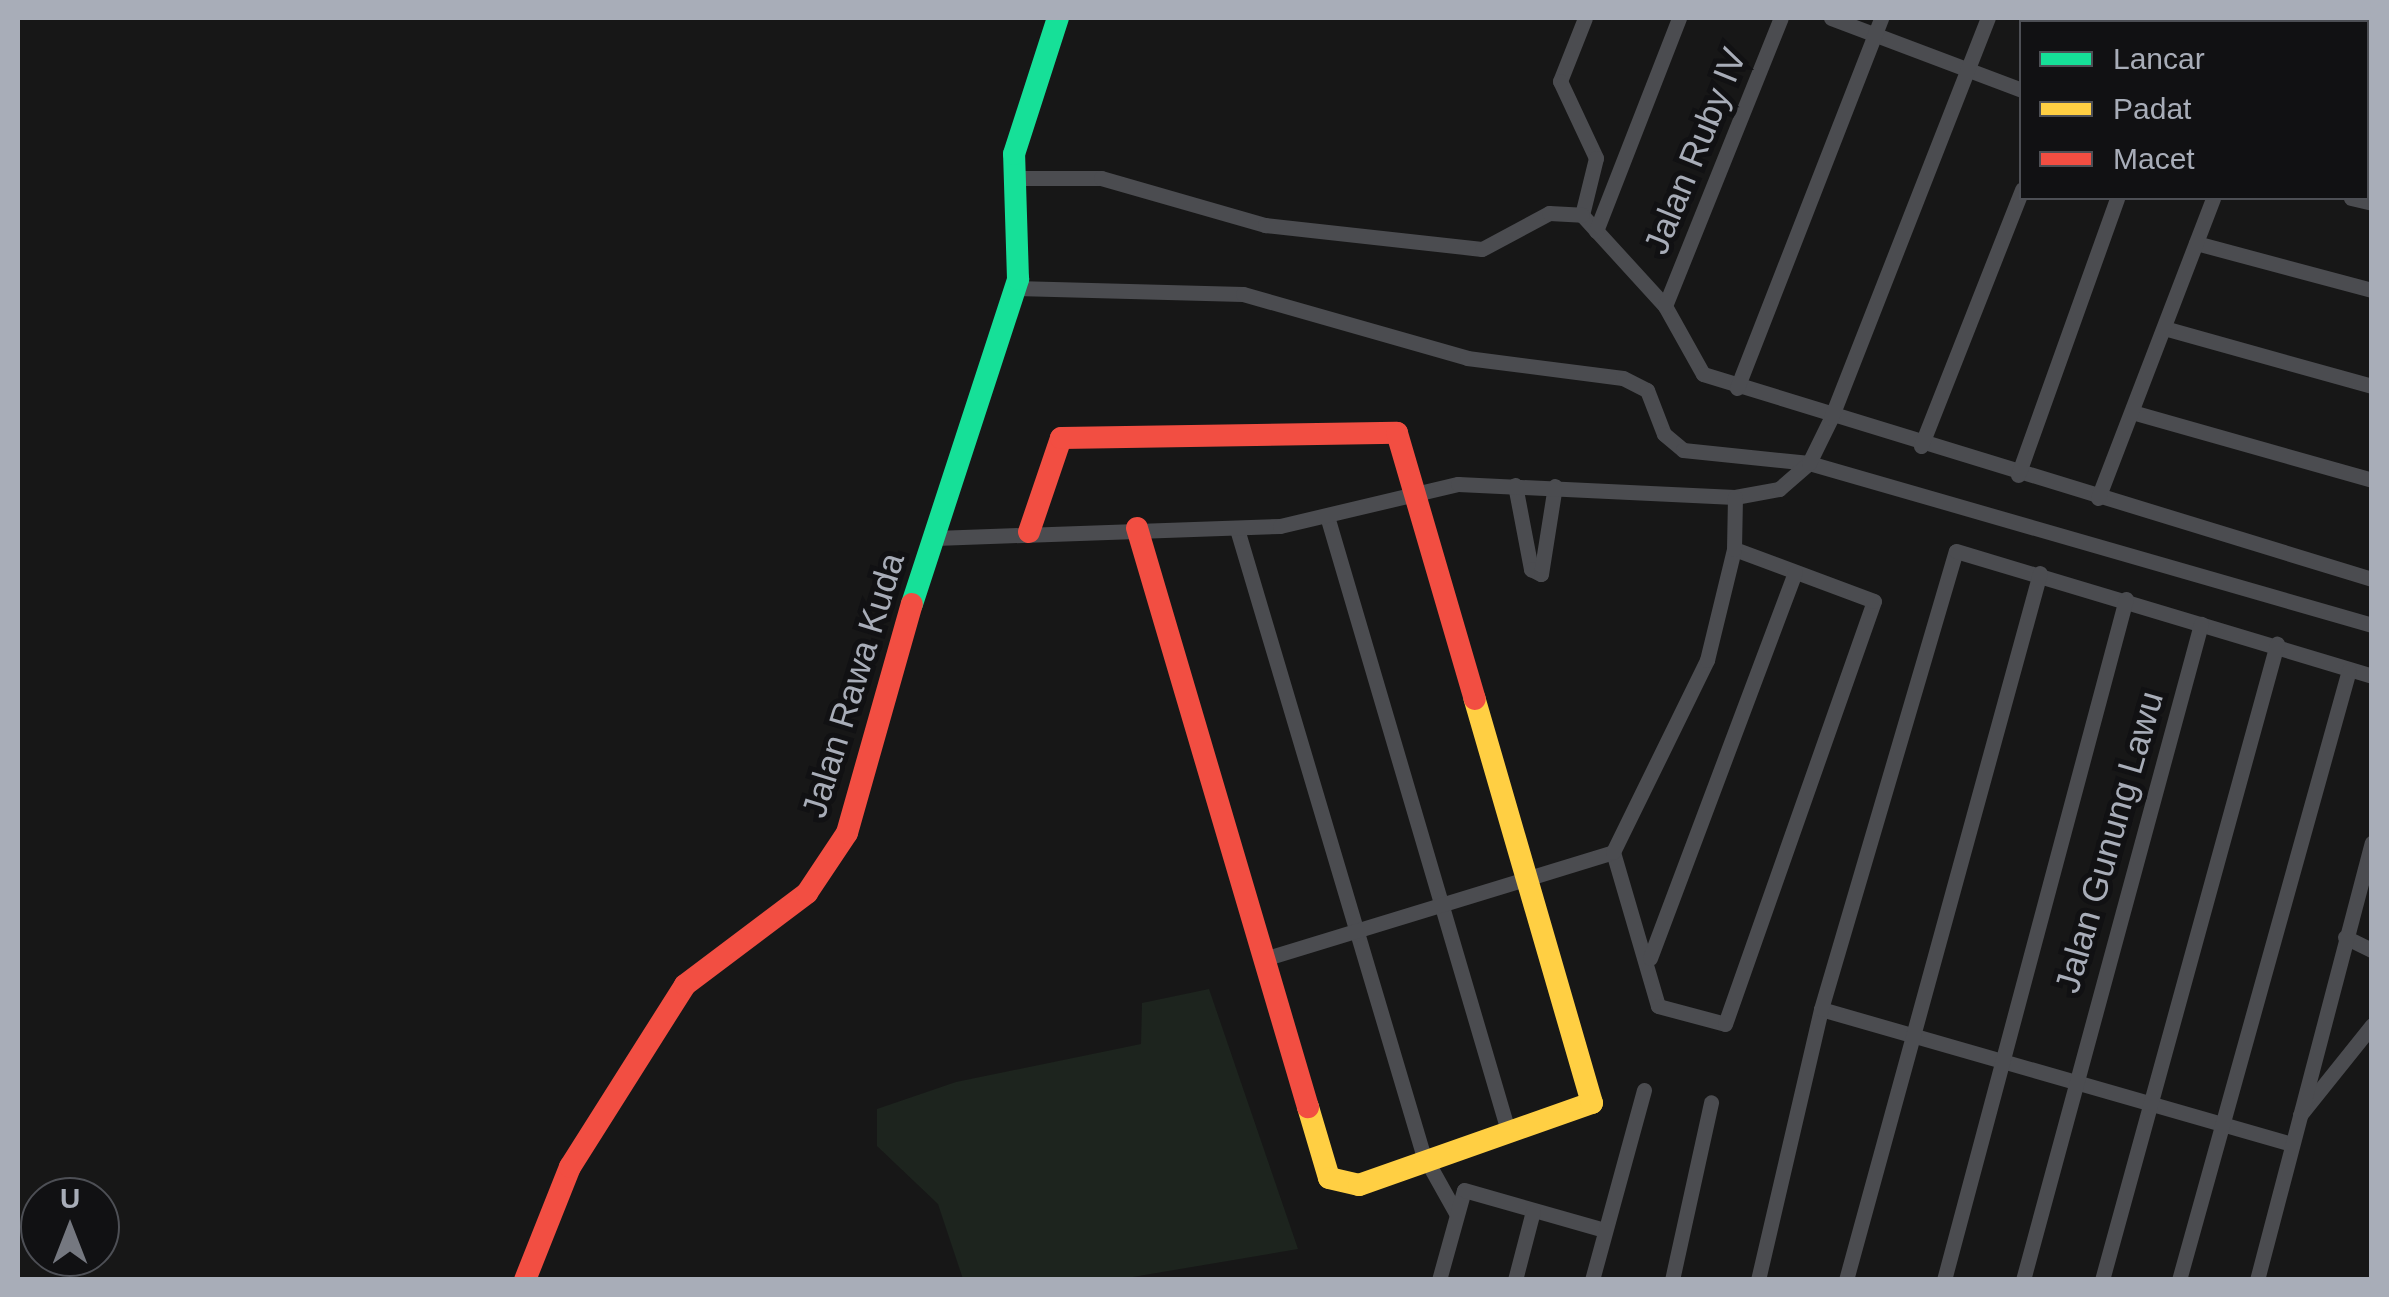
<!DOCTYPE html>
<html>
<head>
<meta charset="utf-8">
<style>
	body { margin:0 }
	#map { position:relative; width:2389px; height:1297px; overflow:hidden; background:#171717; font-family:Helvetica,sans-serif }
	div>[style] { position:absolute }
	.green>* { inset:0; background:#1d241e }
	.street>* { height:15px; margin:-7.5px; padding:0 7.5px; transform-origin:7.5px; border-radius:7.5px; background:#4b4c50 }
	.fast>* { height:22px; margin:-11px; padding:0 11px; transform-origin:11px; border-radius:11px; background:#16e098 }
	.slow>* { height:22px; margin:-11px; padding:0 11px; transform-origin:11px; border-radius:11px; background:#ffcf43 }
	.jam>* { height:22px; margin:-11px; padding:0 11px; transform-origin:11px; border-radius:11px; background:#f24e42 }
	span { translate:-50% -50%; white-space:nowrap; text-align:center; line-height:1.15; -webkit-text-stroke:10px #111113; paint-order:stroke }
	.street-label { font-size:35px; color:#a8adb8 }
	.frame { position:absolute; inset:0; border:20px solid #a8adb8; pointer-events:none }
	.legend { position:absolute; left:2019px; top:20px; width:350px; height:180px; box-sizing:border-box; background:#111113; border:2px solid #4d4f55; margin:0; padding:12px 18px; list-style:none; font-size:30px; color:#a8adb8 }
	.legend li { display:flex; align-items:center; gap:20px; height:50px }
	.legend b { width:50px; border:2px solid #4d4f55 }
	.north { position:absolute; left:20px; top:1177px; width:100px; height:100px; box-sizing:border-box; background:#111113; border:2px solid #4d4f55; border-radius:50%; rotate:0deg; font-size:28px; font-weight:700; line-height:40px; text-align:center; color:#a8adb8 }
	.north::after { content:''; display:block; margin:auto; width:35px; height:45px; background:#757880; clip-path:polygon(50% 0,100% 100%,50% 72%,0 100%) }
</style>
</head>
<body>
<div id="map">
	<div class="green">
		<div style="clip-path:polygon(1209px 989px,1298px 1249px,1121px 1279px,963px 1279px,938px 1204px,877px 1146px,877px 1109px,956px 1082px,1141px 1044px,1142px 1003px)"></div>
	</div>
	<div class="street">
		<div style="left:1585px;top:18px;width:68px;rotate:111.6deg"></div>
		<div style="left:1560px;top:81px;width:85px;rotate:64.9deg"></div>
		<div style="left:1596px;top:158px;width:59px;rotate:103.8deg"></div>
		<div style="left:1582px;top:215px;width:123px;rotate:47.6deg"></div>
		<div style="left:1665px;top:306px;width:78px;rotate:60.8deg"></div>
		<div style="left:1703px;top:374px;width:700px;rotate:17.04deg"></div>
		<div style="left:1831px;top:18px;width:204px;rotate:20.7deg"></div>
		<div style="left:2087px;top:22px;width:4px;rotate:-63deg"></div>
		<div style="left:2284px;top:22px;width:4px;rotate:-63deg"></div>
		<div style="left:2366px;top:99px;width:6px;rotate:18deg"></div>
		<div style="left:1015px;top:178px;width:86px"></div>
		<div style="left:1101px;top:178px;width:171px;rotate:16deg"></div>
		<div style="left:1265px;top:225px;width:218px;rotate:6.3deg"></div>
		<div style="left:1482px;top:249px;width:76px;rotate:-28.2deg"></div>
		<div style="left:1549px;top:213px;width:33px;rotate:3deg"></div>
		<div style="left:2351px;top:198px;width:22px;rotate:13deg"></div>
		<div style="left:1596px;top:231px;width:229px;rotate:-68.7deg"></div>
		<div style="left:2196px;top:243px;width:182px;rotate:15deg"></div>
		<div style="left:1015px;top:288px;width:228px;rotate:1.5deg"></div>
		<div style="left:1243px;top:294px;width:233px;rotate:15.9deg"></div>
		<div style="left:1467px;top:358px;width:157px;rotate:7.3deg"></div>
		<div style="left:1623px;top:378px;width:27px;rotate:27deg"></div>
		<div style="left:1647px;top:390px;width:47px;rotate:68.9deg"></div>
		<div style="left:1664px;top:434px;width:25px;rotate:40deg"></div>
		<div style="left:1683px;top:450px;width:127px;rotate:5.9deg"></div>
		<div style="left:1809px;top:463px;width:586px;rotate:16.05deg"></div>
		<div style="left:1665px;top:306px;width:310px;rotate:-68.1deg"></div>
		<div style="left:2164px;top:328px;width:216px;rotate:15.6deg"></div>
		<div style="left:1737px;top:388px;width:397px;rotate:-68.7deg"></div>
		<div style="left:2132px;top:412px;width:249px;rotate:15.8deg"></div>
		<div style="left:1921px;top:446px;width:276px;rotate:-68.5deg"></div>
		<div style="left:2018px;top:475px;width:294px;rotate:-70.3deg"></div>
		<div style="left:1515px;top:485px;width:86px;rotate:79.2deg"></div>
		<div style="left:1531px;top:569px;width:11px;rotate:27deg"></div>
		<div style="left:1541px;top:574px;width:89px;rotate:-81deg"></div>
		<div style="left:2098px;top:498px;width:321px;rotate:-69deg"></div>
		<div style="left:1327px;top:516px;width:644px;rotate:73.59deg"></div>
		<div style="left:1237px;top:529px;width:652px;rotate:73.43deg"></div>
		<div style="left:1423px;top:1154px;width:68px;rotate:60.8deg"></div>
		<div style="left:935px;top:538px;width:345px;rotate:-2deg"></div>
		<div style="left:1280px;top:526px;width:183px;rotate:-13.3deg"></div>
		<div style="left:1458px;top:484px;width:277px;rotate:2.7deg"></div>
		<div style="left:1735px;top:497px;width:45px;rotate:-10.3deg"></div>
		<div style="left:1779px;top:489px;width:40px;rotate:-41deg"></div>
		<div style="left:1809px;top:463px;width:50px;rotate:-63.9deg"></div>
		<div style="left:1831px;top:418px;width:430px;rotate:-68.6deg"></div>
		<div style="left:1613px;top:852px;width:160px;rotate:73.7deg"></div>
		<div style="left:1658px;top:1006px;width:69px;rotate:15deg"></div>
		<div style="left:1725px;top:1024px;width:448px;rotate:-70.6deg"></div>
		<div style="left:1874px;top:601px;width:149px;rotate:-159.6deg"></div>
		<div style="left:2345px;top:937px;width:30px;rotate:26deg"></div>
		<div style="left:1267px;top:958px;width:362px;rotate:-17deg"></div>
		<div style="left:1613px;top:852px;width:214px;rotate:-63.9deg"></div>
		<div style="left:1707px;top:660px;width:114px;rotate:-76.3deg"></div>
		<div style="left:1734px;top:549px;width:52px;rotate:-88.9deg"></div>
		<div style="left:1650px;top:958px;width:412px;rotate:-69.4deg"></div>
		<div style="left:1821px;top:1009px;width:487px;rotate:16deg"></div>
		<div style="left:2300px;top:1115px;width:115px;rotate:-51.3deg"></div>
		<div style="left:1439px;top:1280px;width:93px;rotate:-74.5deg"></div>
		<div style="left:1464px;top:1190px;width:146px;rotate:15.9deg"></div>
		<div style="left:1515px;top:1280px;width:71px;rotate:-75.4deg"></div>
		<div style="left:1592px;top:1280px;width:197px;rotate:-74.7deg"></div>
		<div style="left:1672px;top:1280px;width:182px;rotate:-77.6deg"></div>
		<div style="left:1758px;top:1280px;width:278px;rotate:-76.9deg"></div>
		<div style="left:1821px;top:1009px;width:477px;rotate:-73.6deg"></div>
		<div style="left:1956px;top:551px;width:434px;rotate:16.7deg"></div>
		<div style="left:1846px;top:1280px;width:733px;rotate:-74.66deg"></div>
		<div style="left:1944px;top:1280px;width:705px;rotate:-75.04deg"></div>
		<div style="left:2023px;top:1280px;width:680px;rotate:-74.82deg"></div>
		<div style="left:2102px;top:1280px;width:660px;rotate:-74.62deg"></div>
		<div style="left:2179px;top:1280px;width:633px;rotate:-74.43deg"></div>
		<div style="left:2257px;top:1280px;width:452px;rotate:-75.3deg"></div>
	</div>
	<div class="fast">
		<div style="left:912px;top:604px;width:342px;rotate:-71.9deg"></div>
		<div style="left:1018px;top:279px;width:125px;rotate:-91.8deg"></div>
		<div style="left:1014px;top:154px;width:143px;rotate:-72.1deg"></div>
	</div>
	<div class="slow">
		<div style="left:1308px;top:1107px;width:74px;rotate:73.5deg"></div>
		<div style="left:1329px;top:1178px;width:31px;rotate:13deg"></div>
		<div style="left:1359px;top:1185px;width:247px;rotate:-19.4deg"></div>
		<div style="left:1592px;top:1103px;width:421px;rotate:-106.2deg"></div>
	</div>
	<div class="jam">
		<div style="left:1137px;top:528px;width:604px;rotate:73.55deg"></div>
		<div style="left:1029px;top:532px;width:99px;rotate:-71.2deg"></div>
		<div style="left:1061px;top:438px;width:336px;rotate:-0.9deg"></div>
		<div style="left:1397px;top:433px;width:277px;rotate:73.7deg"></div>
		<div style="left:525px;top:1280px;width:122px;rotate:-68.3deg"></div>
		<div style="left:570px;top:1167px;width:215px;rotate:-57.7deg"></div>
		<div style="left:685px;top:985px;width:153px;rotate:-37deg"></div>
		<div style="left:807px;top:893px;width:72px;rotate:-56.3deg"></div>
		<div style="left:847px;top:833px;width:238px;rotate:-74.2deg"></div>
	</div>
	<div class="street-label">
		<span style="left:1695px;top:151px;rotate:-68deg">Jalan Ruby IV</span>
		<span style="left:853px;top:685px;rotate:-73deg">Jalan Rawa Kuda</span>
		<span style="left:2109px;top:842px;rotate:-74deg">Jalan Gunung Lawu</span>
	</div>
	<div class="frame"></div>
	<ul class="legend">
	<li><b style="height:12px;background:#16e098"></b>Lancar</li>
	<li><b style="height:12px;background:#ffcf43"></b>Padat</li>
	<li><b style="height:12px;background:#f24e42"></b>Macet</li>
	</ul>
	<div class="north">U</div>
</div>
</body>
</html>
